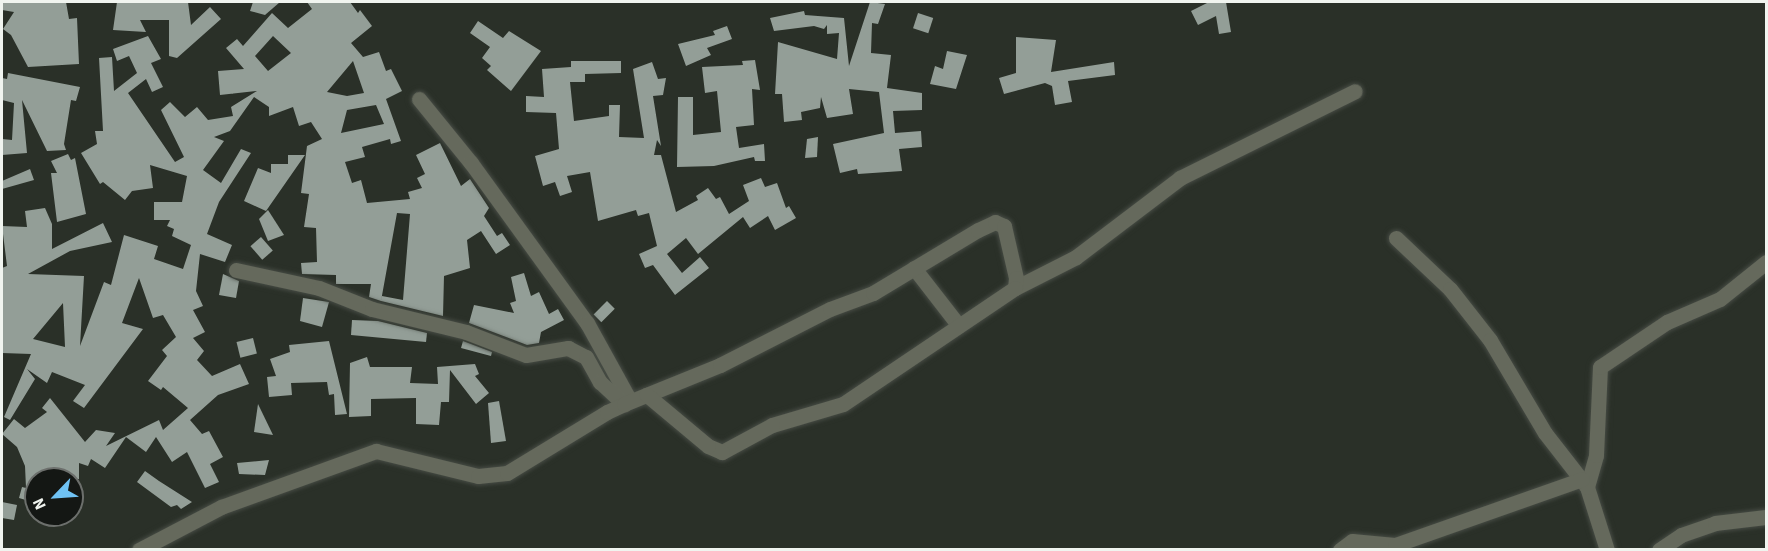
<!DOCTYPE html>
<html>
<head>
<meta charset="utf-8">
<style>
	body { margin:0 }
	#map { position:relative; width:1768px; height:551px; overflow:hidden; background:#2a3028; font-family:"Source Sans 3",sans-serif }
	div>[style] { position:absolute }
	.building>* { inset:0; background:#939e97; transform-origin:0 0 }
	.roads { filter:drop-shadow(0 0 2px #464b44) drop-shadow(0 0 2px #464b44) }
	.minor>* { height:15px; margin:-7.5px; padding:0 7.5px; transform-origin:7.5px; border-radius:7.5px; background:#65695c }
	span { translate:-50% -50%; white-space:nowrap; text-align:center; line-height:1.15; -webkit-text-stroke:6px #141714; paint-order:stroke }
	.frame { position:absolute; inset:0; border:3px solid #f0f4ef; pointer-events:none }
	.north { position:absolute; left:24px; top:467px; width:60px; height:60px; box-sizing:border-box; background:#141714; border:2px solid #6c6f6c; border-radius:50%; rotate:245deg; font-size:16px; font-weight:700; line-height:24px; text-align:center; color:#f0f4ef }
	.north::after { content:''; display:block; margin:auto; width:21px; height:27px; background:#6fc2f4; clip-path:polygon(50% 0,100% 100%,50% 72%,0 100%) }
</style>
</head>
<body>
<div id="map">
	<div class="building">
		<div style="clip-path:polygon(2px 2px,66px 2px,69px 19px,77px 18px,79px 64px,28px 67px,11px 35px,3px 29px,14px 12px,2px 10px)"></div>
		<div style="clip-path:polygon(117px 2px,188px 2px,191px 25px,210px 7px,221px 19px,177px 58px,169px 56px,169px 20px,140px 20px,146px 32px,113px 30px)"></div>
		<div style="clip-path:polygon(253px 2px,280px 2px,265px 15px,250px 11px)"></div>
		<div style="clip-path:polygon(evenodd,307px 2px,350px 2px,358px 13px,360px 10px,372px 26px,351px 43px,363px 57px,379px 52px,386px 71px,391px 69px,402px 91px,386px 99px,401px 141px,391px 144px,390px 139px,362px 147px,365px 157px,345px 162px,352px 183px,361px 180px,367px 203px,410px 199px,408px 192px,422px 188px,417px 178px,425px 174px,416px 155px,440px 143px,461px 186px,470px 179px,489px 208px,484px 216px,497px 236px,502px 233px,510px 245px,496px 254px,481px 231px,467px 240px,470px 268px,444px 276px,443px 316px,381px 301px,382px 296px,403px 300px,410px 214px,397px 213px,381px 301px,369px 297px,371px 284px,336px 284px,336px 275px,302px 274px,301px 263px,317px 262px,316px 228px,304px 227px,309px 194px,301px 193px,307px 146px,322px 139px,311px 122px,299px 126px,293px 107px,269px 116px,269px 107px,254px 97px,230px 131px,214px 137px,224px 141px,203px 170px,221px 183px,241px 149px,251px 153px,219px 202px,207px 234px,232px 245px,225px 262px,200px 254px,196px 291px,203px 306px,193px 310px,205px 332px,193px 338px,204px 351px,197px 360px,212px 376px,240px 364px,249px 384px,218px 395px,190px 420px,202px 434px,209px 431px,223px 457px,210px 464px,219px 482px,205px 488px,187px 452px,172px 462px,156px 437px,146px 452px,126px 437px,105px 468px,91px 459px,88px 466px,79px 463px,79px 479px,36px 479px,29px 501px,19px 498px,22px 487px,26px 488px,25px 466px,17px 447px,2px 434px,14px 419px,25px 428px,47px 412px,42px 408px,50px 398px,85px 442px,96px 430px,115px 433px,106px 446px,159px 420px,163px 430px,188px 408px,163px 387px,161px 390px,148px 381px,167px 356px,162px 350px,176px 337px,163px 315px,153px 318px,139px 278px,122px 323px,143px 329px,84px 408px,73px 401px,85px 385px,52px 372px,47px 383px,27px 369px,35px 379px,10px 420px,4px 417px,31px 354px,2px 353px,2px 268px,7px 266px,2px 226px,27px 227px,25px 211px,45px 208px,52px 224px,52px 249px,103px 223px,112px 242px,70px 251px,28px 274px,84px 276px,80px 346px,104px 282px,111px 285px,124px 235px,158px 246px,154px 259px,183px 269px,191px 245px,172px 236px,174px 229px,167px 226px,170px 220px,154px 220px,154px 202px,182px 202px,187px 176px,150px 165px,153px 188px,132px 191px,125px 200px,103px 182px,100px 184px,81px 153px,97px 144px,95px 131px,103px 131px,99px 58px,112px 57px,114px 91px,137px 73px,129px 56px,117px 61px,113px 49px,148px 36px,161px 59px,151px 63px,163px 87px,152px 92px,146px 79px,128px 93px,175px 162px,184px 157px,161px 110px,170px 102px,185px 117px,197px 107px,208px 120px,233px 116px,231px 107px,257px 91px,220px 95px,218px 71px,244px 69px,226px 48px,237px 39px,243px 46px,272px 13px,288px 28px,312px 9px,307px 2px,273px 36px,291px 53px,268px 71px,255px 56px,273px 36px,307px 2px,353px 61px,364px 93px,347px 96px,327px 92px,353px 61px,307px 2px,376px 105px,384px 124px,341px 133px,347px 110px,376px 105px,307px 2px,63px 303px,65px 347px,33px 339px,63px 303px)"></div>
		<div style="clip-path:polygon(870px 2px,885px 4px,878px 24px,872px 23px,871px 53px,891px 55px,887px 88px,922px 93px,922px 110px,893px 111px,895px 133px,921px 131px,922px 147px,899px 149px,902px 171px,858px 174px,857px 169px,840px 173px,833px 144px,884px 133px,879px 92px,849px 89px,853px 114px,827px 118px,821px 97px,820px 108px,801px 112px,802px 120px,784px 122px,782px 94px,775px 94px,778px 42px,837px 59px,839px 33px,827px 34px,827px 25px,824px 29px,814px 26px,774px 31px,770px 18px,804px 11px,805px 15px,844px 18px,849px 66px)"></div>
		<div style="clip-path:polygon(1209px 2px,1226px 2px,1231px 32px,1219px 34px,1216px 16px,1198px 25px,1191px 11px)"></div>
		<div style="left:918px;top:13px;width:16px;height:16px;rotate:18deg"></div>
		<div style="clip-path:polygon(478px 21px,503px 38px,509px 31px,541px 51px,511px 91px,487px 70px,491px 66px,482px 58px,490px 47px,470px 33px)"></div>
		<div style="clip-path:polygon(727px 26px,732px 39px,707px 48px,711px 55px,686px 66px,678px 44px,715px 35px,713px 31px)"></div>
		<div style="clip-path:polygon(1016px 37px,1056px 40px,1051px 72px,1114px 62px,1115px 75px,1068px 81px,1072px 102px,1055px 105px,1052px 86px,1045px 83px,1004px 94px,999px 78px,1016px 73px)"></div>
		<div style="clip-path:polygon(947px 51px,967px 55px,956px 89px,930px 84px,935px 66px,943px 69px)"></div>
		<div style="clip-path:polygon(755px 60px,760px 90px,752px 89px,754px 125px,736px 127px,739px 148px,764px 144px,765px 161px,755px 161px,754px 157px,714px 166px,677px 167px,678px 97px,693px 97px,693px 135px,721px 132px,717px 91px,705px 93px,702px 67px,743px 65px,742px 61px)"></div>
		<div style="clip-path:polygon(571px 61px,621px 61px,621px 73px,585px 74px,585px 82px,570px 82px,574px 121px,609px 116px,609px 105px,620px 105px,619px 137px,644px 138px,633px 69px,652px 62px,658px 79px,666px 78px,663px 95px,653px 96px,661px 146px,657px 140px,654px 155px,661px 155px,676px 212px,698px 200px,696px 196px,708px 188px,716px 199px,720px 197px,729px 214px,749px 201px,743px 185px,761px 178px,765px 187px,777px 183px,786px 208px,789px 206px,796px 218px,775px 230px,768px 216px,750px 228px,743px 217px,698px 254px,686px 238px,667px 254px,682px 273px,700px 257px,709px 268px,675px 295px,653px 265px,645px 268px,639px 254px,657px 246px,649px 213px,638px 216px,636px 210px,598px 221px,590px 172px,567px 176px,572px 192px,560px 196px,555px 182px,543px 186px,535px 156px,559px 149px,556px 113px,526px 112px,526px 96px,544px 97px,542px 69px,571px 67px)"></div>
		<div style="clip-path:polygon(8px 73px,80px 87px,76px 101px,71px 100px,64px 144px,66px 150px,47px 151px,22px 100px,27px 153px,2px 155px,2px 139px,12px 140px,14px 103px,2px 100px,2px 78px,7px 79px)"></div>
		<div style="clip-path:polygon(818px 137px,817px 157px,805px 158px,807px 139px)"></div>
		<div style="clip-path:polygon(68px 154px,71px 160px,75px 158px,86px 214px,57px 222px,51px 173px,57px 173px,51px 161px)"></div>
		<div style="clip-path:polygon(288px 155px,305px 155px,266px 211px,244px 201px,258px 168px,271px 173px,271px 164px,288px 164px)"></div>
		<div style="clip-path:polygon(30px 169px,34px 180px,2px 189px,2px 181px)"></div>
		<div style="clip-path:polygon(268px 210px,284px 235px,268px 241px,259px 219px)"></div>
		<div style="left:261px;top:237px;width:18px;height:14px;rotate:49deg"></div>
		<div style="clip-path:polygon(524px 273px,531px 296px,539px 292px,549px 314px,558px 309px,564px 320px,541px 332px,539px 343px,527px 345px,469px 323px,474px 305px,514px 313px,510px 303px,516px 301px,511px 277px)"></div>
		<div style="clip-path:polygon(223px 274px,239px 281px,236px 298px,219px 295px)"></div>
		<div style="clip-path:polygon(303px 298px,329px 302px,322px 327px,300px 321px)"></div>
		<div style="left:607px;top:301px;width:11px;height:19px;rotate:45deg"></div>
		<div style="clip-path:polygon(352px 320px,378px 321px,427px 333px,426px 342px,351px 335px)"></div>
		<div style="left:253px;top:338px;width:16px;height:17px;rotate:76deg"></div>
		<div style="clip-path:polygon(329px 341px,347px 414px,335px 415px,334px 394px,329px 395px,327px 382px,291px 383px,292px 395px,269px 397px,267px 377px,276px 376px,270px 359px,290px 352px,289px 345px)"></div>
		<div style="clip-path:polygon(463px 341px,492px 352px,491px 356px,461px 348px)"></div>
		<div style="clip-path:polygon(367px 357px,370px 367px,412px 367px,410px 383px,438px 384px,437px 367px,475px 364px,479px 374px,475px 376px,489px 393px,476px 404px,450px 370px,449px 402px,441px 402px,439px 425px,416px 424px,416px 398px,371px 399px,371px 416px,349px 417px,350px 363px)"></div>
		<div style="clip-path:polygon(499px 401px,506px 441px,491px 443px,488px 403px)"></div>
		<div style="clip-path:polygon(258px 404px,273px 435px,254px 432px)"></div>
		<div style="clip-path:polygon(269px 460px,265px 475px,239px 474px,237px 463px)"></div>
		<div style="clip-path:polygon(145px 471px,159px 481px,192px 502px,181px 509px,177px 505px,171px 507px,137px 482px)"></div>
		<div style="clip-path:polygon(2px 502px,17px 505px,14px 520px,2px 518px)"></div>
	</div>
	<div class="roads">
		<div class="minor">
			<div style="left:419px;top:99px;width:82px;rotate:50.9deg"></div>
			<div style="left:471px;top:163px;width:198px;rotate:54.1deg"></div>
			<div style="left:587px;top:323px;width:89px;rotate:61.1deg"></div>
			<div style="left:1396px;top:238px;width:74px;rotate:43.4deg"></div>
			<div style="left:1450px;top:289px;width:65px;rotate:51.9deg"></div>
			<div style="left:1490px;top:340px;width:108px;rotate:59.4deg"></div>
			<div style="left:1545px;top:433px;width:68px;rotate:52.1deg"></div>
			<div style="left:1587px;top:487px;width:66px;rotate:72.4deg"></div>
			<div style="left:914px;top:268px;width:73px;rotate:52.2deg"></div>
			<div style="left:236px;top:270px;width:85px;rotate:12.2deg"></div>
			<div style="left:319px;top:288px;width:57px;rotate:21.6deg"></div>
			<div style="left:372px;top:309px;width:97px;rotate:13.7deg"></div>
			<div style="left:466px;top:332px;width:64px;rotate:21deg"></div>
			<div style="left:526px;top:355px;width:43px;rotate:-9.5deg"></div>
			<div style="left:568px;top:348px;width:20px;rotate:27deg"></div>
			<div style="left:586px;top:357px;width:29px;rotate:61deg"></div>
			<div style="left:600px;top:382px;width:33px;rotate:43deg"></div>
			<div style="left:1015px;top:288px;width:68px;rotate:-26.9deg"></div>
			<div style="left:1076px;top:257px;width:131px;rotate:-37.2deg"></div>
			<div style="left:1180px;top:178px;width:195px;rotate:-26.4deg"></div>
			<div style="left:1587px;top:487px;width:33px;rotate:-74deg"></div>
			<div style="left:1596px;top:455px;width:88px;rotate:-87.4deg"></div>
			<div style="left:1600px;top:367px;width:81px;rotate:-33.9deg"></div>
			<div style="left:1667px;top:322px;width:58px;rotate:-23.5deg"></div>
			<div style="left:1720px;top:299px;width:59px;rotate:-38.8deg"></div>
			<div style="left:139px;top:550px;width:93px;rotate:-27.7deg"></div>
			<div style="left:221px;top:507px;width:165px;rotate:-19.9deg"></div>
			<div style="left:376px;top:451px;width:105px;rotate:13.8deg"></div>
			<div style="left:478px;top:476px;width:29px;rotate:-6deg"></div>
			<div style="left:507px;top:473px;width:117px;rotate:-31.4deg"></div>
			<div style="left:607px;top:412px;width:19px;rotate:-25deg"></div>
			<div style="left:624px;top:404px;width:104px;rotate:-22.1deg"></div>
			<div style="left:720px;top:365px;width:123px;rotate:-27deg"></div>
			<div style="left:830px;top:309px;width:46px;rotate:-20.4deg"></div>
			<div style="left:873px;top:293px;width:122px;rotate:-31deg"></div>
			<div style="left:978px;top:230px;width:19px;rotate:-25deg"></div>
			<div style="left:995px;top:222px;width:10px;rotate:24deg"></div>
			<div style="left:1004px;top:226px;width:53px;rotate:77deg"></div>
			<div style="left:1016px;top:278px;width:10px;rotate:96deg"></div>
			<div style="left:1015px;top:288px;width:207px;rotate:146deg"></div>
			<div style="left:843px;top:404px;width:74px;rotate:163.5deg"></div>
			<div style="left:772px;top:425px;width:57px;rotate:151.6deg"></div>
			<div style="left:722px;top:452px;width:15px;rotate:-157deg"></div>
			<div style="left:708px;top:446px;width:80px;rotate:-140.1deg"></div>
			<div style="left:1340px;top:550px;width:15px;rotate:-37deg"></div>
			<div style="left:1352px;top:541px;width:43px;rotate:5.3deg"></div>
			<div style="left:1395px;top:545px;width:198px;rotate:-19.4deg"></div>
			<div style="left:1659px;top:550px;width:27px;rotate:-34deg"></div>
			<div style="left:1681px;top:535px;width:36px;rotate:-19deg"></div>
			<div style="left:1715px;top:523px;width:51px;rotate:-6.7deg"></div>
		</div>
	</div>
	<div class="frame"></div>
	<div class="north">N</div>
</div>
</body>
</html>
